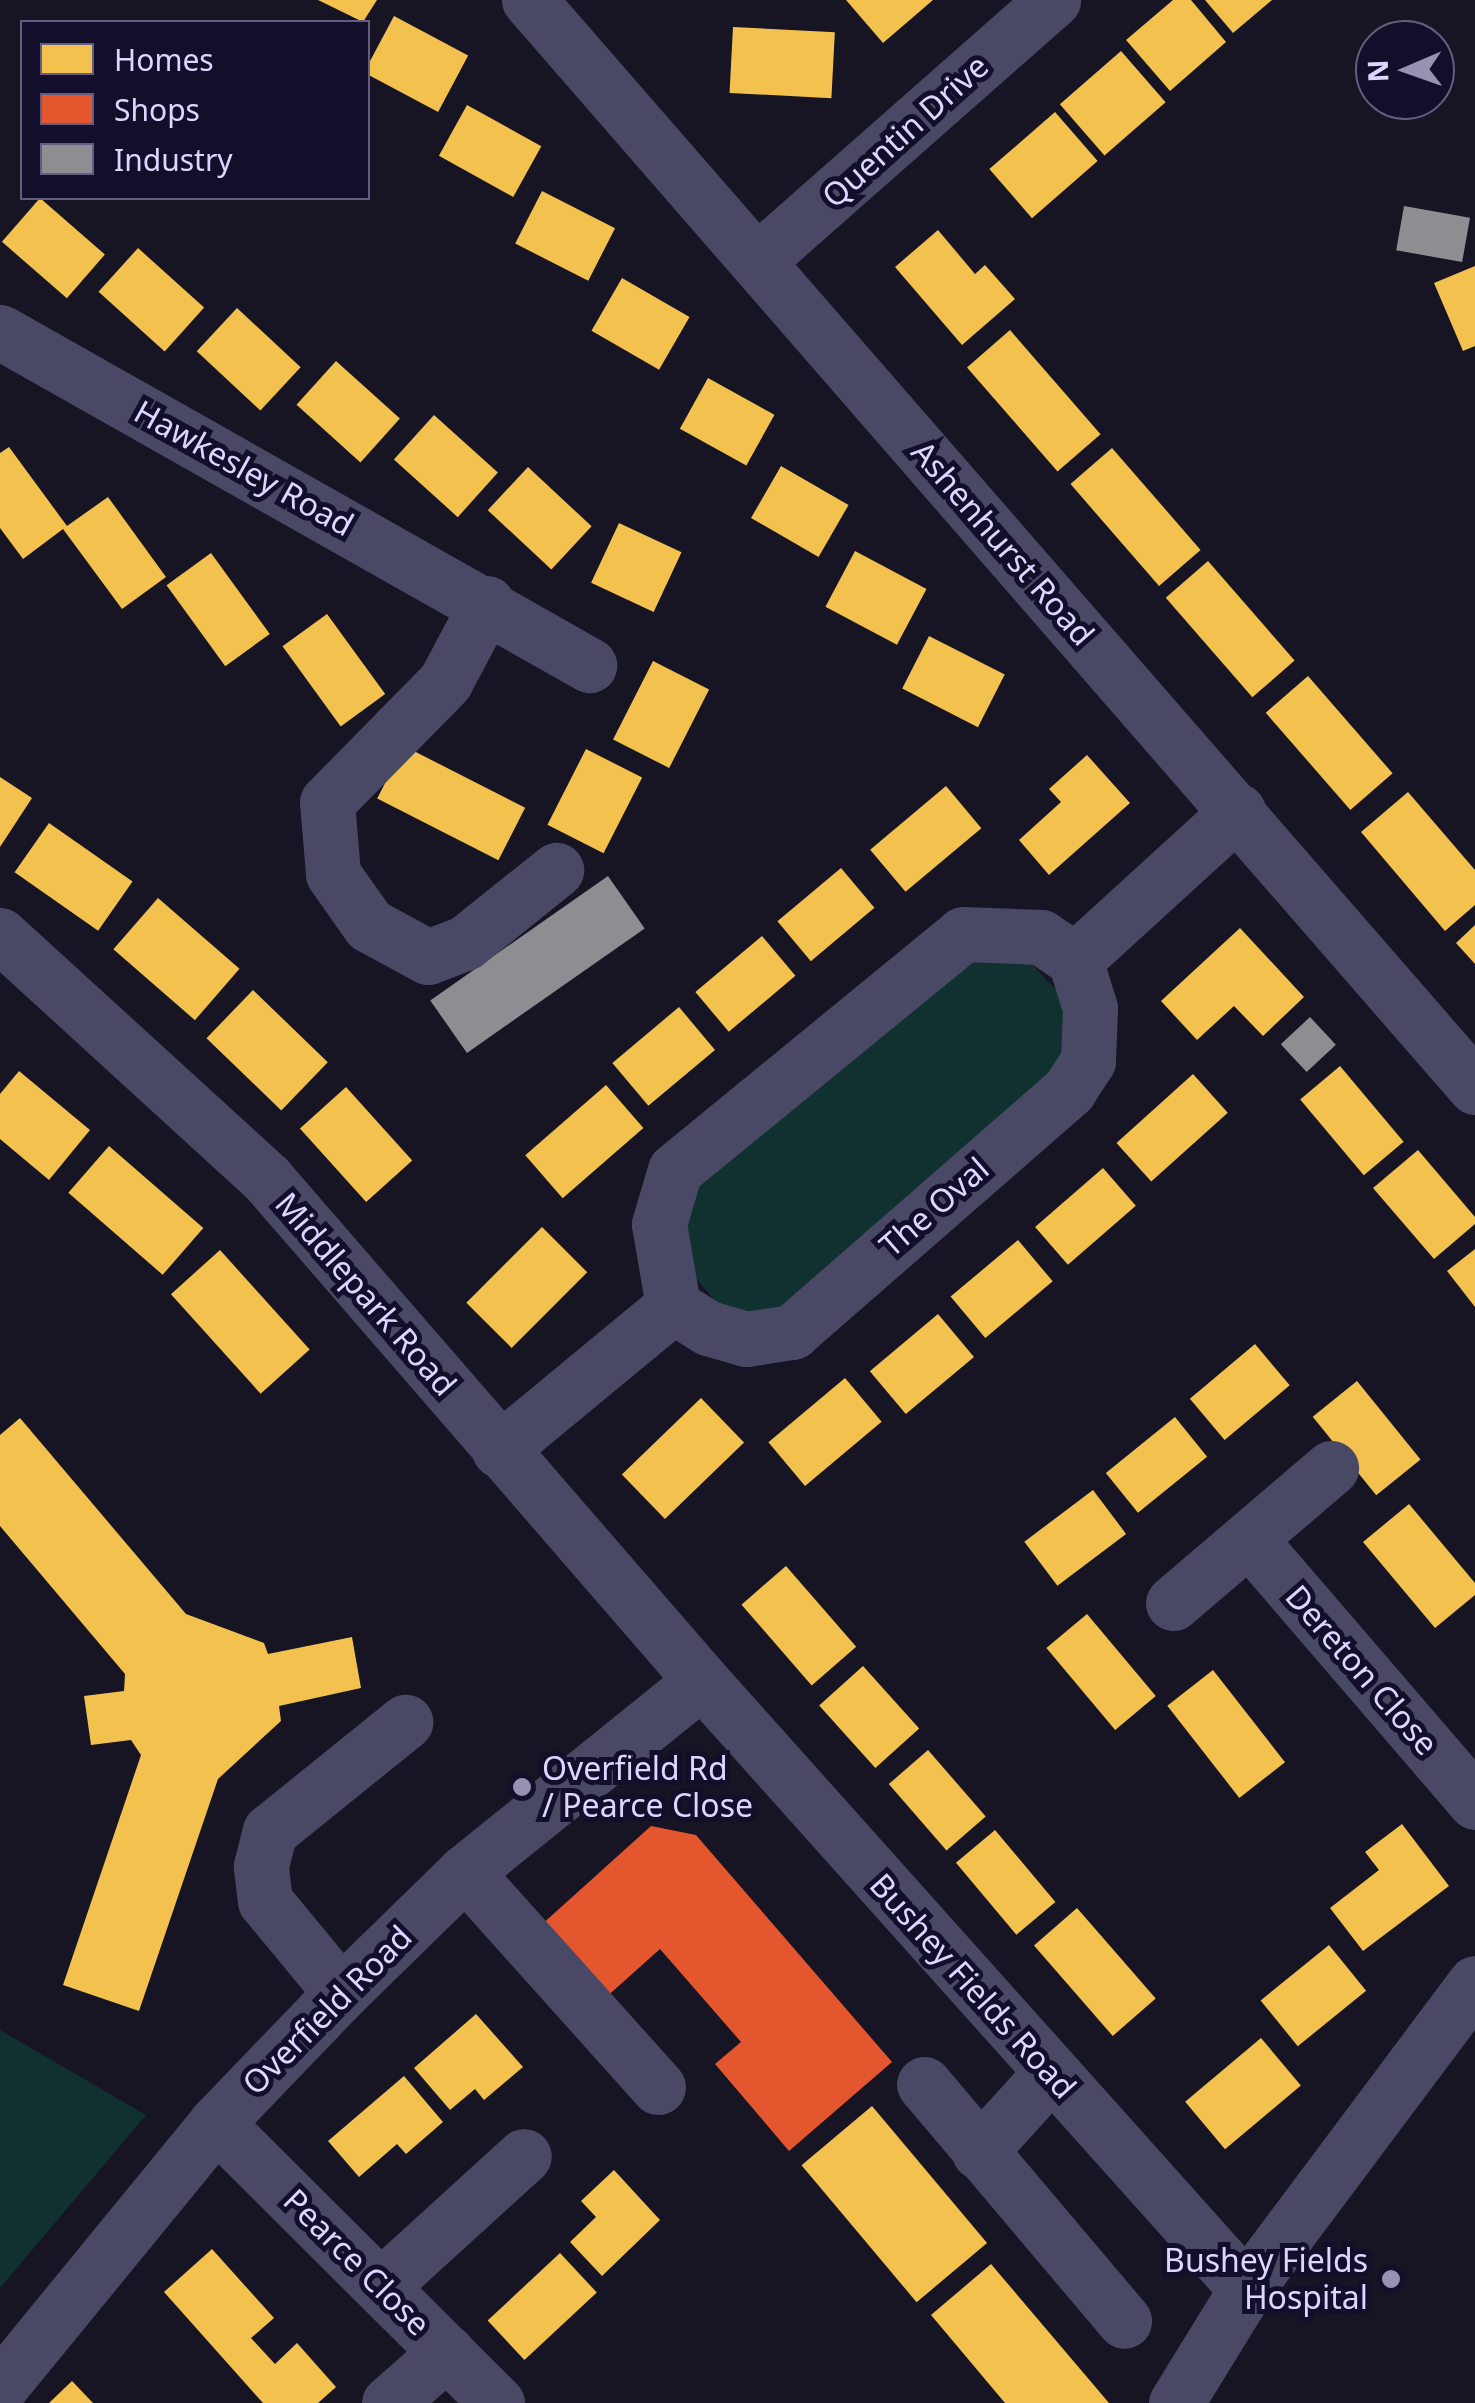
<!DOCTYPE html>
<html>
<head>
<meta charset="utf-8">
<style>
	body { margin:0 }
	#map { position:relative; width:1475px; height:2403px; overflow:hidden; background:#171424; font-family:"Noto Sans",sans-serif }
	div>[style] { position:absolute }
	.green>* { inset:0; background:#113131 }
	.homes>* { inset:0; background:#f2c14e; transform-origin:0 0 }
	.shops>* { inset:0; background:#e4572e }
	.industry>* { inset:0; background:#8d8d92; transform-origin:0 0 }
	.minor>* { height:55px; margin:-27.5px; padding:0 27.5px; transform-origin:27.5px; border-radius:27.5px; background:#4a4965 }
	.dots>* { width:28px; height:28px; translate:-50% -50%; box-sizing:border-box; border:5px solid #130e2a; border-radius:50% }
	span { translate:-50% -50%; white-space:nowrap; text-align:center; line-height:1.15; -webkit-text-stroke:10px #130e2a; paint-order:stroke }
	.street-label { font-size:32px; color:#dbd7ff }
	.poi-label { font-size:32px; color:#dbd7ff }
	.left { translate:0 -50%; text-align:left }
	.right { translate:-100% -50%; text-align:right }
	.legend { position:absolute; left:20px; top:20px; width:350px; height:180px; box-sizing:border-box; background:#130e2a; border:2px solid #635e7f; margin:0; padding:12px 18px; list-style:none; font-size:30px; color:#dbd7ff }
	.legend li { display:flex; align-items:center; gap:20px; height:50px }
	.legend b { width:50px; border:2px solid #635e7f }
	.north { position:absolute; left:1355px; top:20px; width:100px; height:100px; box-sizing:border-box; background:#130e2a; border:2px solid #635e7f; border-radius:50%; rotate:268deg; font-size:28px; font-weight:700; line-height:40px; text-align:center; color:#dbd7ff }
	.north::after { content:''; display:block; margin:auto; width:35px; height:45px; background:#9693b2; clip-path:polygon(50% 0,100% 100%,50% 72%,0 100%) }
</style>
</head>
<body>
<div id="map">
	<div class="green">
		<div style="clip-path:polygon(972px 948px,1025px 957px,1062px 996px,1065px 1054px,1051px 1076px,787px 1312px,762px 1317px,721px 1307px,684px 1265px,683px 1238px,699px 1178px)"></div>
		<div style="clip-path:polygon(0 2030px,146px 2115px,0 2288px)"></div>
	</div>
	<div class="homes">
		<div style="clip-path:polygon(318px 0,377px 0,363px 22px)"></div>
		<div style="clip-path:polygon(846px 0,933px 0,883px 43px)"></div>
		<div style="clip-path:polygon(1173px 0,1191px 0,1226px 42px,1170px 91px,1126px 40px)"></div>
		<div style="clip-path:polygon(1205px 0,1272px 0,1233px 33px)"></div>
		<div style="left:394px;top:16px;width:84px;height:64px;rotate:28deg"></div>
		<div style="left:733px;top:27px;width:102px;height:66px;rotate:3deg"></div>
		<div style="left:1121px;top:51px;width:68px;height:81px;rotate:49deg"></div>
		<div style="left:467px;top:105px;width:85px;height:58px;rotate:29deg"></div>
		<div style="left:1055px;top:112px;width:65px;height:87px;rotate:49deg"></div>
		<div style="left:542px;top:191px;width:82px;height:59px;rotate:27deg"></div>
		<div style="left:40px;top:198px;width:86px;height:58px;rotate:41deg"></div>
		<div style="clip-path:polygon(938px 230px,975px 274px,985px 265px,1015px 299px,962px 345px,895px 267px)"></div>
		<div style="left:138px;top:248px;width:89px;height:59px;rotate:42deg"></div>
		<div style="clip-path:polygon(1475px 266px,1475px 346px,1463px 351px,1434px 283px)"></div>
		<div style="left:622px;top:278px;width:78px;height:61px;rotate:30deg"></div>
		<div style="left:237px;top:308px;width:87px;height:59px;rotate:43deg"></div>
		<div style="left:1010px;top:330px;width:138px;height:57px;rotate:49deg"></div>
		<div style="left:336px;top:361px;width:86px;height:59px;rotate:42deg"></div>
		<div style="left:708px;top:378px;width:76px;height:58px;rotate:29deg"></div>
		<div style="left:434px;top:415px;width:86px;height:60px;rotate:42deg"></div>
		<div style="clip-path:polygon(9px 447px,67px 526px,108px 497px,166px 577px,122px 609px,63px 529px,23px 559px,0 528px,0 453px)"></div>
		<div style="left:1112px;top:448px;width:135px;height:55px;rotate:49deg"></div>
		<div style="left:781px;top:466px;width:78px;height:60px;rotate:30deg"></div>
		<div style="left:528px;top:467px;width:87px;height:59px;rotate:43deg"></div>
		<div style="left:619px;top:523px;width:69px;height:66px;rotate:25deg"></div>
		<div style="left:855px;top:551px;width:81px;height:63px;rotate:28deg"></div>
		<div style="left:211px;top:553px;width:100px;height:55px;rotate:54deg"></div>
		<div style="left:1208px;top:561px;width:132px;height:56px;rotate:49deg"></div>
		<div style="left:327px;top:614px;width:99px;height:55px;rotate:54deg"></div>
		<div style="left:929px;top:636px;width:85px;height:59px;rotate:27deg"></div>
		<div style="left:653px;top:661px;width:63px;height:88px;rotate:27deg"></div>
		<div style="left:1308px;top:676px;width:129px;height:56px;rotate:49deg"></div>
		<div style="left:404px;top:746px;width:136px;height:59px;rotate:27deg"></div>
		<div style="left:586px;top:749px;width:63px;height:85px;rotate:27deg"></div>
		<div style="clip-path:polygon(1087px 755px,1130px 803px,1049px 875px,1019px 840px,1061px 802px,1049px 789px)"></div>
		<div style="clip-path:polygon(0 777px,32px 798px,0 847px)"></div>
		<div style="left:946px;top:786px;width:55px;height:99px;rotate:50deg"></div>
		<div style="clip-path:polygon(1408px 792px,1475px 870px,1475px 905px,1445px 931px,1361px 832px)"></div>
		<div style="left:49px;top:823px;width:102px;height:60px;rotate:35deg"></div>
		<div style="left:841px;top:868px;width:52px;height:83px;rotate:50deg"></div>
		<div style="left:158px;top:898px;width:108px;height:68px;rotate:41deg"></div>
		<div style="clip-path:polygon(1475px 925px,1475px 964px,1456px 943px)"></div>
		<div style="clip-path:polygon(1240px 928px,1304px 997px,1263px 1036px,1234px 1006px,1197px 1040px,1161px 1001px)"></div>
		<div style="left:762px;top:936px;width:52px;height:87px;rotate:50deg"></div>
		<div style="left:253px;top:990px;width:104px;height:67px;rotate:44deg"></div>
		<div style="left:679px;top:1007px;width:56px;height:87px;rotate:50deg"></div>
		<div style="left:1340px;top:1066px;width:99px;height:52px;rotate:50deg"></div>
		<div style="clip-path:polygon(19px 1071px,90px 1130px,49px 1180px,0 1139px,0 1094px)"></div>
		<div style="left:1193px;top:1074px;width:52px;height:103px;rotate:48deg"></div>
		<div style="left:606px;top:1085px;width:57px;height:107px;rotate:49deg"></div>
		<div style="left:346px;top:1087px;width:99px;height:62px;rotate:48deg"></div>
		<div style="left:109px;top:1146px;width:125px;height:62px;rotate:41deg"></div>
		<div style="clip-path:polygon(1418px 1150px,1475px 1217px,1475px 1224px,1434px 1259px,1373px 1188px)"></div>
		<div style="left:1103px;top:1168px;width:50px;height:90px;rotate:49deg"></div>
		<div style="left:542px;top:1227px;width:64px;height:107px;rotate:45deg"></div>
		<div style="left:1018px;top:1240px;width:54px;height:88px;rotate:50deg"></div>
		<div style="clip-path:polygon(1475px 1249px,1475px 1307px,1447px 1271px)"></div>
		<div style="left:220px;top:1250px;width:134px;height:66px;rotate:48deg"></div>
		<div style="left:938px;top:1314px;width:56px;height:89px;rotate:50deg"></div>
		<div style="left:1255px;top:1344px;width:54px;height:85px;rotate:50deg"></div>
		<div style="left:845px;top:1378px;width:57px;height:100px;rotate:50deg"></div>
		<div style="left:1357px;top:1381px;width:101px;height:57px;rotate:51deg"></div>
		<div style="left:701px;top:1398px;width:62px;height:110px;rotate:46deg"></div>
		<div style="left:1175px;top:1417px;width:51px;height:89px;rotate:51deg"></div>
		<div style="clip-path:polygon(20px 1418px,186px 1614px,264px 1643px,268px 1654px,352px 1637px,361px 1688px,279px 1706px,281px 1721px,218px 1779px,139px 2011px,63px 1985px,141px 1755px,131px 1740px,91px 1745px,84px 1696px,124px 1691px,125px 1674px,0 1526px,0 1435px)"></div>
		<div style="left:1093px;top:1490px;width:55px;height:86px;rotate:53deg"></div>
		<div style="clip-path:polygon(1409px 1504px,1475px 1583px,1475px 1595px,1435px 1628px,1363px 1542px)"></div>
		<div style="left:786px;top:1566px;width:107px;height:59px;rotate:49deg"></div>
		<div style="left:1087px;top:1614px;width:107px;height:53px;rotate:50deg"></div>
		<div style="left:863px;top:1666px;width:84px;height:59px;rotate:48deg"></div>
		<div style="left:1213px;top:1670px;width:117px;height:58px;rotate:52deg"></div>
		<div style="left:928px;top:1750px;width:88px;height:52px;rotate:49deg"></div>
		<div style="clip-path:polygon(1402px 1824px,1449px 1886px,1363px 1951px,1330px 1908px,1379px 1870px,1365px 1852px)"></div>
		<div style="left:995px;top:1830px;width:94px;height:51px;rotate:50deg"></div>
		<div style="left:1077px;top:1908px;width:120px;height:57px;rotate:49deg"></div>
		<div style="left:1329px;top:1945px;width:59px;height:88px;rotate:51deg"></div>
		<div style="clip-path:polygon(476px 2014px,523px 2067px,484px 2100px,475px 2089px,450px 2110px,414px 2068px)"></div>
		<div style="left:1261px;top:2038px;width:62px;height:99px;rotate:50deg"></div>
		<div style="clip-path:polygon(404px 2076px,443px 2122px,406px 2154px,397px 2144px,359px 2177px,328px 2141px)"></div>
		<div style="left:872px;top:2106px;width:179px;height:92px;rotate:50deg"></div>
		<div style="clip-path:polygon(614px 2170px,660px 2220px,602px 2276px,570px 2242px,596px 2217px,581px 2201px)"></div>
		<div style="clip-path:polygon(212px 2249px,274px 2318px,251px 2338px,275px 2364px,297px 2343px,336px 2387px,318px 2403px,263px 2403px,164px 2292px)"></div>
		<div style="left:560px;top:2253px;width:54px;height:99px;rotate:47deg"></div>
		<div style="clip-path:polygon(991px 2264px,1109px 2403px,1005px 2403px,931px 2315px)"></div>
		<div style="clip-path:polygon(72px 2381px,93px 2403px,49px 2403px)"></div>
	</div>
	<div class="shops">
		<div style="clip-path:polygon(651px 1826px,696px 1835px,892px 2062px,789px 2151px,715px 2064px,741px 2042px,660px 1949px,603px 2000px,539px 1927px)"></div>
	</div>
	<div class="industry">
		<div style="left:1404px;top:206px;width:67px;height:45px;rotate:10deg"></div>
		<div style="left:608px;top:876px;width:64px;height:217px;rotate:55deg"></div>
		<div style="left:1310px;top:1017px;width:38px;height:40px;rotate:47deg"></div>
	</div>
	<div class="minor">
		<div style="left:529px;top:0;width:1441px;rotate:48.97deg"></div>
		<div style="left:757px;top:261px;width:395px;rotate:-41.4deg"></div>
		<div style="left:0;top:332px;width:677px;rotate:29.48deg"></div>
		<div style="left:487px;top:603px;width:89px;rotate:118deg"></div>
		<div style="left:445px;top:682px;width:168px;rotate:134.5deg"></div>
		<div style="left:327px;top:802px;width:72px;rotate:85.2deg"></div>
		<div style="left:333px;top:874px;width:62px;rotate:54.8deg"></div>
		<div style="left:369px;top:925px;width:67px;rotate:28.5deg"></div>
		<div style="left:428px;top:957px;width:40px;rotate:-21deg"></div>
		<div style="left:465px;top:943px;width:117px;rotate:-38.7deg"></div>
		<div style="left:0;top:935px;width:362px;rotate:42.4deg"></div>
		<div style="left:267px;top:1179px;width:664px;rotate:49.09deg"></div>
		<div style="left:702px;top:1681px;width:816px;rotate:48.18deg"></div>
		<div style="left:673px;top:1306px;width:41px;rotate:32.2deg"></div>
		<div style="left:708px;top:1328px;width:40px;rotate:16deg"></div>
		<div style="left:746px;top:1339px;width:47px;rotate:-8.7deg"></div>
		<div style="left:792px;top:1332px;width:368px;rotate:-41.1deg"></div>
		<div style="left:1069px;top:1090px;width:35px;rotate:-57deg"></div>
		<div style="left:1088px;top:1061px;width:53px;rotate:-87.8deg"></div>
		<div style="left:1090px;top:1008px;width:50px;rotate:-107.4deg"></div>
		<div style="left:499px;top:1450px;width:226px;rotate:-39.6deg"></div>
		<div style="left:673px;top:1306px;width:83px;rotate:-99.7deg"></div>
		<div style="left:659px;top:1224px;width:56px;rotate:-73.5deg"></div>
		<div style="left:675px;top:1170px;width:372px;rotate:-39.3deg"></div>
		<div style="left:963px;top:934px;width:78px;rotate:2.2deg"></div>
		<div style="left:1041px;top:937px;width:41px;rotate:34.1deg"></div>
		<div style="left:1075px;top:960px;width:221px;rotate:-42.4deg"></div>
		<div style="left:1249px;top:1539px;width:347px;rotate:49.3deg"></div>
		<div style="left:1173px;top:1603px;width:208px;rotate:-40.5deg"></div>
		<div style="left:465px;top:1872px;width:289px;rotate:48.1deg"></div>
		<div style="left:341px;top:1993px;width:119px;rotate:-129.6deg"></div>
		<div style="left:265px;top:1901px;width:35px;rotate:-97deg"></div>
		<div style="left:261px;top:1866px;width:36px;rotate:-76deg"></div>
		<div style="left:270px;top:1831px;width:174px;rotate:-38.9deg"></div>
		<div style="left:924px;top:2084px;width:310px;rotate:49.8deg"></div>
		<div style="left:216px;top:2123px;width:397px;rotate:44.9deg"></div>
		<div style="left:979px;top:2152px;width:107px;rotate:-47.7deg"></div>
		<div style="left:381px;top:2286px;width:193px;rotate:-42.3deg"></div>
		<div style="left:0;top:2387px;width:341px;rotate:-50.7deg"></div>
		<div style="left:216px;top:2123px;width:180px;rotate:-46.1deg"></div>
		<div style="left:341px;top:1993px;width:173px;rotate:-44.3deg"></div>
		<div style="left:465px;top:1872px;width:304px;rotate:-38.9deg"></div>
		<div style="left:389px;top:2403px;width:77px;rotate:-41.3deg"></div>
		<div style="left:1176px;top:2403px;width:134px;rotate:-58.4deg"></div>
		<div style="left:1246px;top:2289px;width:382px;rotate:-53.2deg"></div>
	</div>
	<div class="dots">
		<div style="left:522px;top:1787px;background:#9693b2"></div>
		<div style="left:1391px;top:2279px;background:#9693b2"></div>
	</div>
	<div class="street-label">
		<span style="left:905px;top:131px;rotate:-42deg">Quentin Drive</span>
		<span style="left:244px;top:468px;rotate:29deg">Hawkesley Road</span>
		<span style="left:1003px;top:543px;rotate:49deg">Ashenhurst Road</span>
		<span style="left:934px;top:1207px;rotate:-41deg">The Oval</span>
		<span style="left:366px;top:1294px;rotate:49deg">Middlepark Road</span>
		<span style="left:1362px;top:1670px;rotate:49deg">Dereton Close</span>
		<span style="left:973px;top:1986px;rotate:48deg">Bushey Fields Road</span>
		<span style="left:327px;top:2010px;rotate:-45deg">Overfield Road</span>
		<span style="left:357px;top:2262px;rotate:45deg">Pearce Close</span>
	</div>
	<div class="poi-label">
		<span class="left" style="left:542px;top:1787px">Overfield Rd<br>/ Pearce Close</span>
		<span class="right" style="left:1368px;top:2279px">Bushey Fields<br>Hospital</span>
	</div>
	<ul class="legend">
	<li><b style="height:28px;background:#f2c14e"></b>Homes</li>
	<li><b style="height:28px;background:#e4572e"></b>Shops</li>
	<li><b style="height:28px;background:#8d8d92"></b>Industry</li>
	</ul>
	<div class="north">N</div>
</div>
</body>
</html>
